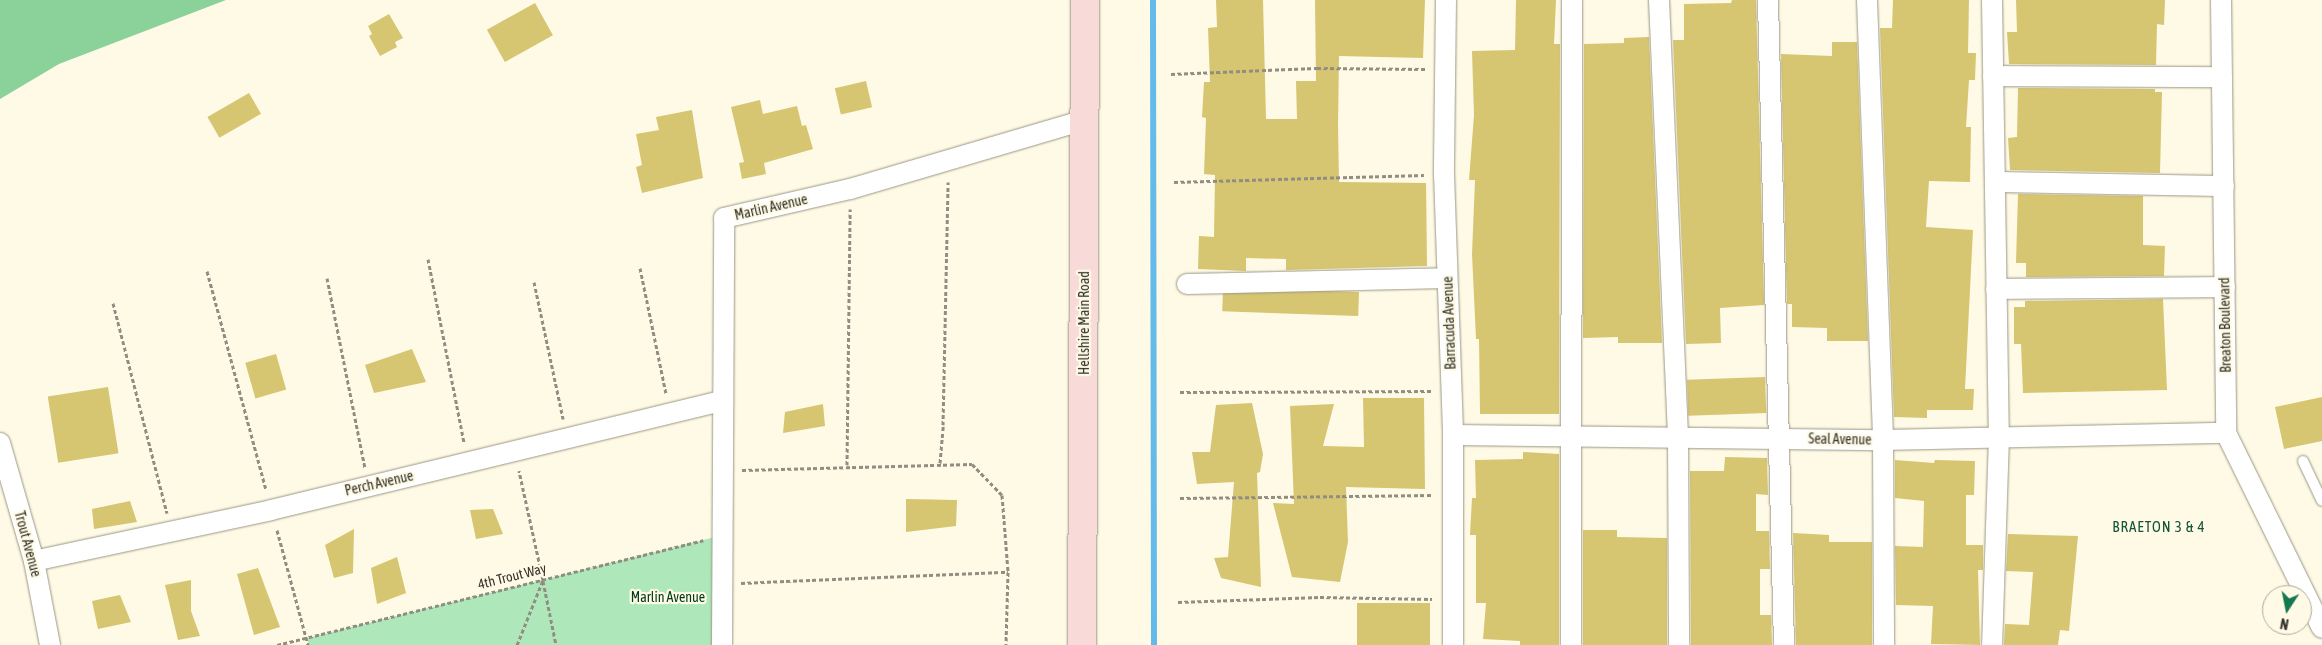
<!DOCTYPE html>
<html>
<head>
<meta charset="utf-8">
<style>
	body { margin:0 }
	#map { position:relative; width:2322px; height:645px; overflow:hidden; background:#fefae6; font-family:"Asap Condensed",sans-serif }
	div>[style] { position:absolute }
	.green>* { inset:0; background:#aee8ba }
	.forest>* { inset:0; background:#8ad29a }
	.stream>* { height:6px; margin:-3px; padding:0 3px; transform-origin:3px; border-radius:3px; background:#64bbea }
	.building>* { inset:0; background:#d6c571; transform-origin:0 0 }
	.path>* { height:3px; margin-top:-1.5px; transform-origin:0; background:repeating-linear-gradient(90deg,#918e81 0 4px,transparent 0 6.5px) }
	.roads { filter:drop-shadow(0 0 1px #9a9784) drop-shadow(0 0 1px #9a9784) }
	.service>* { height:10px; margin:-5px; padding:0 5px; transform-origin:5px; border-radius:5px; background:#fff }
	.minor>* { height:20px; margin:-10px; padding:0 10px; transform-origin:10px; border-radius:10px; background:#fff }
	.secondary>* { height:28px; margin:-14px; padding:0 14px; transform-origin:14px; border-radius:14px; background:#f8dbd8 }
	span { translate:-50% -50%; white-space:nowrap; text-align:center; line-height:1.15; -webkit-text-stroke:4.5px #fefae6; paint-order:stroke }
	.street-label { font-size:14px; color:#34332b }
	.park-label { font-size:14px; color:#003916 }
	.neighbourhood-label { font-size:15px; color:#135337; letter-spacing:1px }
	.north { position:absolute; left:2262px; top:585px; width:50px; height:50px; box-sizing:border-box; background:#fefae6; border:1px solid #adaa9b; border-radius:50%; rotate:191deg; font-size:14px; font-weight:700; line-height:20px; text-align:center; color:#34332b }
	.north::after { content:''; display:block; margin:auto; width:18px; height:22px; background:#16784f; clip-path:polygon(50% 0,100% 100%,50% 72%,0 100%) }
</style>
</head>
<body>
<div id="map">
	<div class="green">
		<div style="clip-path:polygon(723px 535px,712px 645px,309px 645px,307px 638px)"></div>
	</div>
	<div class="forest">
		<div style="clip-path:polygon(0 0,226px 0,59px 64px,0 99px)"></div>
	</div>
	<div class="stream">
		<div style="left:1153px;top:0;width:645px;rotate:89.91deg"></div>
	</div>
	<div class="building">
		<div style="clip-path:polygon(1216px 0,1263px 0,1266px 119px,1297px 119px,1296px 81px,1316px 81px,1315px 0,1425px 0,1423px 58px,1339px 56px,1338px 125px,1339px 182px,1426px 183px,1427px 266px,1286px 270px,1286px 259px,1246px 258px,1246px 271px,1198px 269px,1199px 236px,1214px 237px,1215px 175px,1204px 174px,1206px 118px,1202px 117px,1204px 82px,1210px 82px,1208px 28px,1217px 27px)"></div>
		<div style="clip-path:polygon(1516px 0,1556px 0,1554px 44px,1560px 44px,1559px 414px,1480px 414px,1479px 339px,1476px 339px,1472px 254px,1475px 180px,1469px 180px,1474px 115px,1472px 51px,1515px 50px)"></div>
		<div style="clip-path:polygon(1732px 0,1756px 0,1764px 305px,1720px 308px,1721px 343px,1686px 344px,1673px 40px,1684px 40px,1684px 4px,1731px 3px)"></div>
		<div style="clip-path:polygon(1893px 0,1969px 0,1968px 53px,1976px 53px,1975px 80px,1969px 80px,1966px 127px,1971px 127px,1970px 182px,1929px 181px,1926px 227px,1973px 230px,1965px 389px,1974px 389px,1973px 410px,1927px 410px,1927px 418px,1894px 417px,1880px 28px,1892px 28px)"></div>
		<div style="clip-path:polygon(2016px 0,2165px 0,2164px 25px,2157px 24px,2156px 65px,2009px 64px,2007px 32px,2017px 32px)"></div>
		<div style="left:535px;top:3px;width:37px;height:55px;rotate:61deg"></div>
		<div style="clip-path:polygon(389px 14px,403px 38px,395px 42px,397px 47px,380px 56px,369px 36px,372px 34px,368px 26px)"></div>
		<div style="clip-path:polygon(1649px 37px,1662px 343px,1618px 343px,1618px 337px,1583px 338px,1584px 44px,1624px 43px,1624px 38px)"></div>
		<div style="clip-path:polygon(1832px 42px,1857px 42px,1868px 341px,1827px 341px,1827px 328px,1792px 327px,1792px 304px,1787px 304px,1781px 54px,1832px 56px)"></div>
		<div style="left:866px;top:81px;width:27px;height:32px;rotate:77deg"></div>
		<div style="clip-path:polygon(2018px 88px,2155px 89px,2155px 92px,2162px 92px,2160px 173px,2010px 170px,2008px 138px,2017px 137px)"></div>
		<div style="left:249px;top:93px;width:24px;height:48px;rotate:60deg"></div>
		<div style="clip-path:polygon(760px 100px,763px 114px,797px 106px,802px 126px,806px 125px,813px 149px,764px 163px,766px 174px,742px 179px,739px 163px,744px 162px,731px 107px)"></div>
		<div style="clip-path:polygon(692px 110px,703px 178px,642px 193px,636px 167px,642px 165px,636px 134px,659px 130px,656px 117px)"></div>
		<div style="clip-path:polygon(2018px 194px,2143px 196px,2143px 245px,2165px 246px,2164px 276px,2026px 277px,2026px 263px,2016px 263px)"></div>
		<div style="left:1359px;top:292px;width:24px;height:136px;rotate:92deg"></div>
		<div style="clip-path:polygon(2163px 299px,2167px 390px,2023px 393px,2021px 344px,2014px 344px,2014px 307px,2025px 307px,2025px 301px)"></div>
		<div style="clip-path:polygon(412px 349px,426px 382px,374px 393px,365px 365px)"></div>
		<div style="left:276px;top:354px;width:37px;height:32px;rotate:74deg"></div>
		<div style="left:1765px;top:377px;width:36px;height:78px;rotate:88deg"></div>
		<div style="left:108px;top:387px;width:67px;height:61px;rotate:81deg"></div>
		<div style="clip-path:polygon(2322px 397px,2322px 441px,2284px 449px,2275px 407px)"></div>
		<div style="clip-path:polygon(1363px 398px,1424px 398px,1425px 489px,1346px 487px,1348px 542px,1340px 582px,1292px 577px,1273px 503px,1294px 504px,1290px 406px,1334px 404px,1323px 446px,1364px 447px)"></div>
		<div style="clip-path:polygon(1252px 403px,1263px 454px,1260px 472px,1257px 473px,1261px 587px,1221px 578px,1214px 558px,1228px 557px,1234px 482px,1197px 484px,1192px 452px,1210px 452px,1216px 405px)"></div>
		<div style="clip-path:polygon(823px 404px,825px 426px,783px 433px,785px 412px)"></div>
		<div style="clip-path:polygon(1523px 452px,1559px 454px,1559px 645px,1520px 645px,1520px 641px,1483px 639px,1486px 603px,1476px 603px,1476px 535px,1470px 535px,1472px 498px,1476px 498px,1475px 460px,1523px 459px)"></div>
		<div style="clip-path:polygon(1725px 457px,1767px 458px,1768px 495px,1756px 494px,1756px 531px,1769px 531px,1770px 569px,1760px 569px,1760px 615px,1771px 615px,1772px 645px,1691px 645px,1690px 471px,1724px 471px)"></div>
		<div style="clip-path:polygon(1895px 460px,1934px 463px,1935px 460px,1975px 461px,1974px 495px,1966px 495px,1966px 545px,1983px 545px,1983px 570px,1978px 570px,1980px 645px,1931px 644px,1933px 606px,1896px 605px,1895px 546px,1923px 547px,1924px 501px,1895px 498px)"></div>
		<div style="clip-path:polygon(906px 499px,957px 500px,956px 526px,906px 532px)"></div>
		<div style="clip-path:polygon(130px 501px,137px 522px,94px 529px,92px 509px)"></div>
		<div style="clip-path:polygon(493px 509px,503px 534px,476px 539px,470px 510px)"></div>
		<div style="clip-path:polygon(354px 529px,353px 573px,334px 578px,325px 545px)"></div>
		<div style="clip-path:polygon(1583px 530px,1617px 530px,1617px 537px,1667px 538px,1667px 645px,1583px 645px)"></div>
		<div style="clip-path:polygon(1793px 533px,1829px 535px,1829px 542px,1872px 542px,1872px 645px,1796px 645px)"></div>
		<div style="clip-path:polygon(2008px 534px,2078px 536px,2069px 631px,2060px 630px,2058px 645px,2004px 645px,2005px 624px,2029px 625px,2033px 572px,2006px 571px)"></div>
		<div style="clip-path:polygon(397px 557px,406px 593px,377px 604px,371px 568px)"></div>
		<div style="clip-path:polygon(258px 568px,280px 627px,254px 635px,237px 574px)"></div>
		<div style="clip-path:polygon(191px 580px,191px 611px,200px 636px,178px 640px,165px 585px)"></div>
		<div style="clip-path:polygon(120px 595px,131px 622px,98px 629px,92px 601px)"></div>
		<div style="left:1357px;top:603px;width:73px;height:42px"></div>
	</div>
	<div class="path">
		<div style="left:1171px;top:74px;width:146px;rotate:-2.4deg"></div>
		<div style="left:1317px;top:68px;width:108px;rotate:0.5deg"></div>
		<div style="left:1174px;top:182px;width:250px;rotate:-1.6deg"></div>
		<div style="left:428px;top:259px;width:187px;rotate:78.9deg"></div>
		<div style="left:640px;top:268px;width:129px;rotate:78.3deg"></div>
		<div style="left:207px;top:271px;width:227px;rotate:74.9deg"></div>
		<div style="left:327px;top:278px;width:194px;rotate:78.7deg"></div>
		<div style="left:534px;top:282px;width:140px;rotate:78deg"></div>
		<div style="left:113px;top:303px;width:217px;rotate:75.6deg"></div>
		<div style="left:1180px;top:392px;width:251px;rotate:-0.2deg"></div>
		<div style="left:940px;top:463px;width:38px;rotate:-85deg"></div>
		<div style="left:943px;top:425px;width:243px;rotate:-88.8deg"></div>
		<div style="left:847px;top:465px;width:256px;rotate:-89.3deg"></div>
		<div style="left:742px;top:470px;width:230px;rotate:-1.5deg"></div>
		<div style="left:972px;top:464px;width:43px;rotate:45.9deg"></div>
		<div style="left:1002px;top:495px;width:77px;rotate:85.5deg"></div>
		<div style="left:1008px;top:572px;width:73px;rotate:91.6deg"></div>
		<div style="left:1180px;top:498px;width:253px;rotate:-0.7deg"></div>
		<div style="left:277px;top:530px;width:119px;rotate:74.9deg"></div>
		<div style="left:543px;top:581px;width:65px;rotate:78.5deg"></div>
		<div style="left:741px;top:583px;width:267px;rotate:-2.4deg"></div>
		<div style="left:1178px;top:602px;width:142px;rotate:-2deg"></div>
		<div style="left:1320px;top:597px;width:112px;rotate:1deg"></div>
		<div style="left:277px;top:645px;width:439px;rotate:-13.8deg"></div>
		<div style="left:517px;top:645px;width:70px;rotate:-68.2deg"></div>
		<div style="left:543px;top:580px;width:112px;rotate:-102.4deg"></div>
	</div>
	<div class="roads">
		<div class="service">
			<div style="left:2303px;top:461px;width:44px;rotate:64.6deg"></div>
		</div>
		<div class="minor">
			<div style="left:1446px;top:0;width:174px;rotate:90.7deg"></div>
			<div style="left:1444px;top:174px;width:261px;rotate:88deg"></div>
			<div style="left:1453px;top:435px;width:210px;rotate:90deg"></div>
			<div style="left:1659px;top:0;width:438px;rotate:87.5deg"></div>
			<div style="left:1678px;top:438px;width:207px;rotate:89.7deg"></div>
			<div style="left:1768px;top:0;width:645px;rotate:88.58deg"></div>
			<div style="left:1867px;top:0;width:440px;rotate:87.9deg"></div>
			<div style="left:1883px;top:440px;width:205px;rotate:89.7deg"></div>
			<div style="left:1992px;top:0;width:437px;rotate:89.1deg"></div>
			<div style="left:1999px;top:437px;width:208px;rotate:91.9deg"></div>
			<div style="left:2221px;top:0;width:433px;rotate:89.3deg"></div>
			<div style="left:2226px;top:433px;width:217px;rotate:63.8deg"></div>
			<div style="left:1993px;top:76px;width:229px;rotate:0.3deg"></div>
			<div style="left:1995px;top:182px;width:229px;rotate:1deg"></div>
			<div style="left:1187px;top:284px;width:260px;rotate:-1.3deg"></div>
			<div style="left:1996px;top:289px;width:229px;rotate:-0.5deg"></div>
			<div style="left:1453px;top:435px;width:430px;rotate:0.7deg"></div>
			<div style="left:1883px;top:440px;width:343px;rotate:-1.2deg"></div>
			<div style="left:0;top:443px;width:123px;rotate:73.9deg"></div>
			<div style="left:34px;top:561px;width:86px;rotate:79.2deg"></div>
			<div style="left:34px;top:561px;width:242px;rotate:-12.1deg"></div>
			<div style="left:271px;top:510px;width:465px;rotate:-13.6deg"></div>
			<div style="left:722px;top:645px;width:427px;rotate:-89.7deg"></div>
			<div style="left:724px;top:218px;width:129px;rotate:-13deg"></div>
			<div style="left:850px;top:189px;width:245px;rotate:-16.4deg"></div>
			<div style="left:1571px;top:645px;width:645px;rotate:-89.91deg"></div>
		</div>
		<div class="secondary">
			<div style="left:1082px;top:645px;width:645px;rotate:-89.73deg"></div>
		</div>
	</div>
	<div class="street-label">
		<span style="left:771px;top:207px;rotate:-13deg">Marlin Avenue</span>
		<span style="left:1084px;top:323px;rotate:-90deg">Hellshire Main Road</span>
		<span style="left:1449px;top:323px;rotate:-92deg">Barracuda Avenue</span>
		<span style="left:2225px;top:325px;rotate:-91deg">Breaton Boulevard</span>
		<span style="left:1840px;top:439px;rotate:1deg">Seal Avenue</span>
		<span style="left:379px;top:483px;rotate:-13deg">Perch Avenue</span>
		<span style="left:28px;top:544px;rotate:75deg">Trout Avenue</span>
		<span style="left:512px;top:576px;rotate:-14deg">4th Trout Way</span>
	</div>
	<div class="park-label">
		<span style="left:668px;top:597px">Marlin Avenue</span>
	</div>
	<div class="neighbourhood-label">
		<span style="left:2159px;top:527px">BRAETON 3 &amp; 4</span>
	</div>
	<div class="north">N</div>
</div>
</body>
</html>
